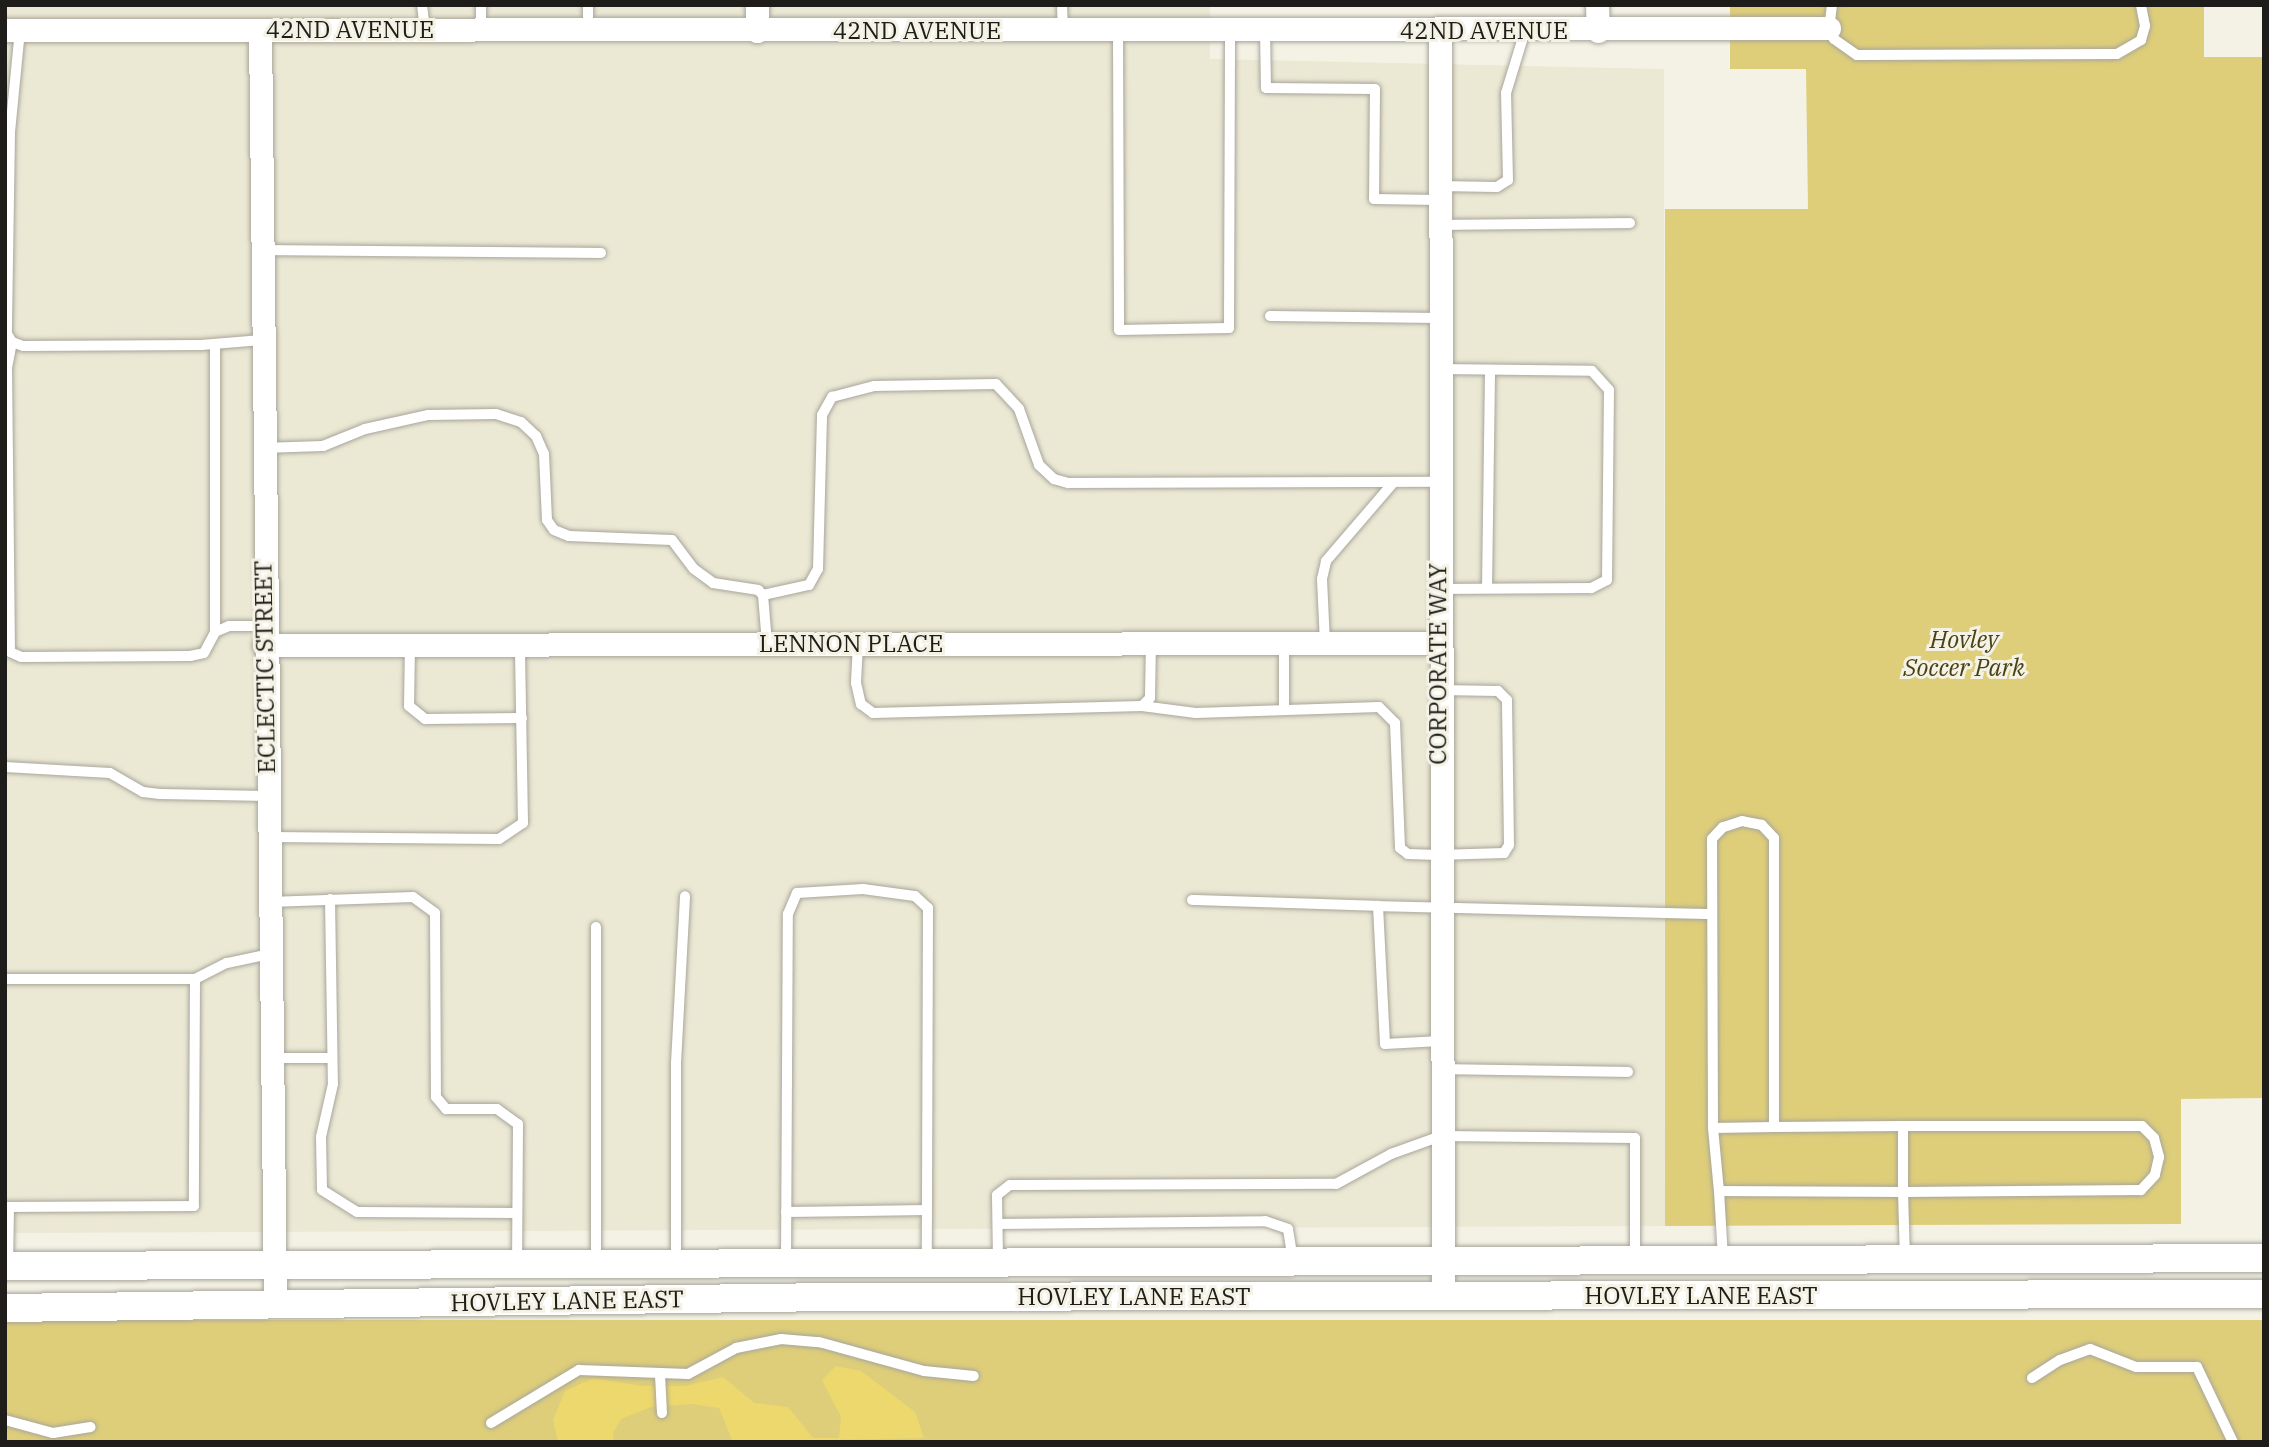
<!DOCTYPE html>
<html>
<head>
<meta charset="utf-8">
<style>
	body { margin:0 }
	#map { position:relative; width:2269px; height:1447px; overflow:hidden; background:#f4f2e5; font-family:"IBM Plex Serif",serif }
	div>[style] { position:absolute }
	.built>* { inset:0; background:#ebe8d4 }
	.green>* { inset:0; background:#dece7a; transform-origin:0 0 }
	.water>* { inset:0; background:#ecd86d }
	.roads { filter:drop-shadow(0 0 2px #a8a69b) drop-shadow(0 0 2px #a8a69b) }
	.service>* { height:10px; margin:-5px; padding:0 5px; transform-origin:5px; border-radius:5px; background:#fff }
	.minor>* { height:23px; margin:-11.5px; padding:0 11.5px; transform-origin:11.5px; border-radius:11.5px; background:#fff }
	.tertiary>* { height:28px; margin:-14px; padding:0 14px; transform-origin:14px; border-radius:14px; background:#fff }
	span { translate:-50% -50%; white-space:nowrap; text-align:center; line-height:1.15; -webkit-text-stroke:6px #f4f2e5; paint-order:stroke }
	.street-label { font-size:24px; color:#1e1d19 }
	.park-label { font-size:24px; color:#494114; font-style:italic }
	.frame { position:absolute; inset:0; border:7px solid #1e1d19; pointer-events:none }
</style>
</head>
<body>
<div id="map">
	<div class="built">
		<div style="clip-path:polygon(5px 5px,1210px 5px,1210px 59px,1664px 69px,1665px 1226px,5px 1233px)"></div>
	</div>
	<div class="green">
		<div style="clip-path:polygon(1730px 5px,2204px 5px,2204px 57px,2264px 57px,2264px 1098px,2181px 1099px,2181px 1224px,1665px 1226px,1665px 209px,1808px 209px,1806px 69px,1730px 69px)"></div>
		<div style="left:2264px;top:1320px;width:122px;height:2259px;rotate:90deg"></div>
	</div>
	<div class="water">
		<div style="clip-path:polygon(836px 1366px,861px 1371px,915px 1412px,924px 1438px,733px 1442px,719px 1408px,692px 1404px,651px 1407px,621px 1419px,613px 1433px,614px 1442px,558px 1442px,553px 1420px,565px 1391px,593px 1378px,642px 1386px,685px 1386px,723px 1377px,754px 1403px,788px 1407px,813px 1438px,839px 1438px,841px 1417px,822px 1380px)"></div>
	</div>
	<div class="roads">
		<div class="service">
			<div style="left:422px;top:5px;width:25px;rotate:83deg"></div>
			<div style="left:588px;top:5px;width:25px;rotate:90deg"></div>
			<div style="left:1062px;top:5px;width:26px;rotate:88deg"></div>
			<div style="left:1832px;top:5px;width:23px;rotate:97deg"></div>
			<div style="left:1829px;top:28px;width:12px;rotate:66deg"></div>
			<div style="left:1834px;top:39px;width:28px;rotate:35deg"></div>
			<div style="left:1857px;top:55px;width:260px;rotate:-0.2deg"></div>
			<div style="left:2117px;top:54px;width:28px;rotate:-30deg"></div>
			<div style="left:2141px;top:40px;width:15px;rotate:-74deg"></div>
			<div style="left:2145px;top:26px;width:21px;rotate:-101deg"></div>
			<div style="left:20px;top:30px;width:102px;rotate:95.6deg"></div>
			<div style="left:10px;top:132px;width:202px;rotate:90.9deg"></div>
			<div style="left:7px;top:334px;width:9px;rotate:58deg"></div>
			<div style="left:12px;top:342px;width:12px;rotate:20deg"></div>
			<div style="left:23px;top:346px;width:178px;rotate:-0.3deg"></div>
			<div style="left:201px;top:345px;width:61px;rotate:-4.7deg"></div>
			<div style="left:481px;top:30px;width:25px;rotate:-90deg"></div>
			<div style="left:1118px;top:31px;width:299px;rotate:89.8deg"></div>
			<div style="left:1119px;top:330px;width:110px;rotate:-1deg"></div>
			<div style="left:1229px;top:328px;width:297px;rotate:-89.8deg"></div>
			<div style="left:1265px;top:31px;width:57px;rotate:89deg"></div>
			<div style="left:1266px;top:88px;width:109px;rotate:0.5deg"></div>
			<div style="left:1375px;top:89px;width:110px;rotate:90.5deg"></div>
			<div style="left:1374px;top:199px;width:65px;rotate:0.9deg"></div>
			<div style="left:1439px;top:186px;width:58px;rotate:1deg"></div>
			<div style="left:1497px;top:187px;width:13px;rotate:-32deg"></div>
			<div style="left:1508px;top:180px;width:87px;rotate:-91.3deg"></div>
			<div style="left:1506px;top:93px;width:65px;rotate:-73deg"></div>
			<div style="left:1439px;top:225px;width:191px;rotate:-0.6deg"></div>
			<div style="left:262px;top:250px;width:339px;rotate:0.5deg"></div>
			<div style="left:1270px;top:316px;width:169px;rotate:0.7deg"></div>
			<div style="left:12px;top:342px;width:25px;rotate:101deg"></div>
			<div style="left:7px;top:367px;width:285px;rotate:89.4deg"></div>
			<div style="left:10px;top:652px;width:12px;rotate:24deg"></div>
			<div style="left:21px;top:657px;width:169px;rotate:-0.3deg"></div>
			<div style="left:190px;top:656px;width:14px;rotate:-12deg"></div>
			<div style="left:204px;top:653px;width:24px;rotate:-62deg"></div>
			<div style="left:215px;top:632px;width:15px;rotate:-23deg"></div>
			<div style="left:229px;top:626px;width:35px"></div>
			<div style="left:215px;top:344px;width:288px;rotate:90deg"></div>
			<div style="left:1439px;top:369px;width:153px;rotate:0.7deg"></div>
			<div style="left:1592px;top:371px;width:25px;rotate:48deg"></div>
			<div style="left:1609px;top:390px;width:190px;rotate:90.6deg"></div>
			<div style="left:1607px;top:580px;width:18px;rotate:153deg"></div>
			<div style="left:1591px;top:588px;width:150px;rotate:179.6deg"></div>
			<div style="left:263px;top:448px;width:60px;rotate:-1.9deg"></div>
			<div style="left:323px;top:446px;width:45px;rotate:-22deg"></div>
			<div style="left:365px;top:429px;width:65px;rotate:-12.5deg"></div>
			<div style="left:428px;top:415px;width:68px;rotate:-0.8deg"></div>
			<div style="left:496px;top:414px;width:26px;rotate:18deg"></div>
			<div style="left:521px;top:422px;width:21px;rotate:43deg"></div>
			<div style="left:536px;top:436px;width:20px;rotate:66deg"></div>
			<div style="left:544px;top:454px;width:66px;rotate:87.4deg"></div>
			<div style="left:547px;top:520px;width:12px;rotate:55deg"></div>
			<div style="left:554px;top:530px;width:16px;rotate:22deg"></div>
			<div style="left:569px;top:536px;width:103px;rotate:2.2deg"></div>
			<div style="left:672px;top:540px;width:36px;rotate:53deg"></div>
			<div style="left:694px;top:569px;width:24px;rotate:36deg"></div>
			<div style="left:713px;top:583px;width:46px;rotate:8.8deg"></div>
			<div style="left:758px;top:590px;width:7px;rotate:45deg"></div>
			<div style="left:763px;top:595px;width:49px;rotate:85.3deg"></div>
			<div style="left:1487px;top:588px;width:217px;rotate:-89.2deg"></div>
			<div style="left:763px;top:595px;width:47px;rotate:-12.3deg"></div>
			<div style="left:809px;top:585px;width:18px;rotate:-61deg"></div>
			<div style="left:818px;top:569px;width:154px;rotate:-88.5deg"></div>
			<div style="left:822px;top:415px;width:21px;rotate:-61deg"></div>
			<div style="left:832px;top:397px;width:43px;rotate:-14.7deg"></div>
			<div style="left:874px;top:386px;width:122px;rotate:-0.9deg"></div>
			<div style="left:996px;top:384px;width:34px;rotate:47deg"></div>
			<div style="left:1019px;top:409px;width:59px;rotate:70.3deg"></div>
			<div style="left:1039px;top:465px;width:21px;rotate:43deg"></div>
			<div style="left:1054px;top:479px;width:15px;rotate:16deg"></div>
			<div style="left:1068px;top:483px;width:370px;rotate:-0.2deg"></div>
			<div style="left:1284px;top:643px;width:67px;rotate:90deg"></div>
			<div style="left:1325px;top:643px;width:64px;rotate:-92.7deg"></div>
			<div style="left:1322px;top:579px;width:18px;rotate:-77deg"></div>
			<div style="left:1326px;top:561px;width:104px;rotate:-49.3deg"></div>
			<div style="left:410px;top:644px;width:62px;rotate:90.9deg"></div>
			<div style="left:409px;top:706px;width:21px;rotate:39deg"></div>
			<div style="left:425px;top:719px;width:97px;rotate:-0.6deg"></div>
			<div style="left:858px;top:644px;width:39px;rotate:93deg"></div>
			<div style="left:856px;top:683px;width:22px;rotate:77deg"></div>
			<div style="left:861px;top:704px;width:15px;rotate:37deg"></div>
			<div style="left:873px;top:713px;width:269px;rotate:-1.5deg"></div>
			<div style="left:1142px;top:706px;width:11px;rotate:-45deg"></div>
			<div style="left:1150px;top:698px;width:55px;rotate:-89deg"></div>
			<div style="left:1142px;top:706px;width:54px;rotate:7.4deg"></div>
			<div style="left:1196px;top:713px;width:183px;rotate:-1.9deg"></div>
			<div style="left:1379px;top:707px;width:23px;rotate:45deg"></div>
			<div style="left:1395px;top:723px;width:125px;rotate:87.7deg"></div>
			<div style="left:1400px;top:848px;width:10px;rotate:37deg"></div>
			<div style="left:1408px;top:854px;width:30px;rotate:2deg"></div>
			<div style="left:1438px;top:855px;width:66px;rotate:-1.7deg"></div>
			<div style="left:1504px;top:853px;width:9px;rotate:-58deg"></div>
			<div style="left:1509px;top:845px;width:145px;rotate:-90.8deg"></div>
			<div style="left:1507px;top:700px;width:13px;rotate:-135deg"></div>
			<div style="left:1498px;top:691px;width:58px;rotate:-179deg"></div>
			<div style="left:5px;top:767px;width:105px;rotate:3.3deg"></div>
			<div style="left:110px;top:773px;width:38px;rotate:30deg"></div>
			<div style="left:143px;top:792px;width:17px;rotate:7deg"></div>
			<div style="left:160px;top:794px;width:107px;rotate:1.1deg"></div>
			<div style="left:268px;top:837px;width:231px;rotate:0.5deg"></div>
			<div style="left:499px;top:839px;width:29px;rotate:-34deg"></div>
			<div style="left:523px;top:823px;width:178px;rotate:-91deg"></div>
			<div style="left:330px;top:899px;width:185px;rotate:89.1deg"></div>
			<div style="left:333px;top:1084px;width:54px;rotate:102.8deg"></div>
			<div style="left:321px;top:1137px;width:53px;rotate:88.9deg"></div>
			<div style="left:322px;top:1190px;width:41px;rotate:32.2deg"></div>
			<div style="left:357px;top:1212px;width:160px;rotate:0.4deg"></div>
			<div style="left:1192px;top:900px;width:186px;rotate:1.8deg"></div>
			<div style="left:269px;top:902px;width:144px;rotate:-2deg"></div>
			<div style="left:413px;top:897px;width:27px;rotate:36deg"></div>
			<div style="left:435px;top:913px;width:184px;rotate:89.7deg"></div>
			<div style="left:436px;top:1097px;width:16px;rotate:50deg"></div>
			<div style="left:446px;top:1109px;width:51px"></div>
			<div style="left:497px;top:1109px;width:26px;rotate:36deg"></div>
			<div style="left:518px;top:1124px;width:137px;rotate:90.4deg"></div>
			<div style="left:5px;top:979px;width:190px"></div>
			<div style="left:195px;top:979px;width:227px;rotate:90.3deg"></div>
			<div style="left:194px;top:1206px;width:189px;rotate:179.7deg"></div>
			<div style="left:195px;top:979px;width:36px;rotate:-27deg"></div>
			<div style="left:227px;top:963px;width:44px;rotate:-11.8deg"></div>
			<div style="left:1440px;top:1041px;width:55px;rotate:176.9deg"></div>
			<div style="left:1385px;top:1044px;width:138px;rotate:-92.9deg"></div>
			<div style="left:1378px;top:906px;width:334px;rotate:1.4deg"></div>
			<div style="left:272px;top:1058px;width:60px"></div>
			<div style="left:1441px;top:1069px;width:187px;rotate:0.9deg"></div>
			<div style="left:1903px;top:1126px;width:239px"></div>
			<div style="left:2142px;top:1126px;width:17px;rotate:45deg"></div>
			<div style="left:2154px;top:1138px;width:20px;rotate:75deg"></div>
			<div style="left:2159px;top:1157px;width:18px;rotate:103deg"></div>
			<div style="left:2155px;top:1175px;width:21px;rotate:133deg"></div>
			<div style="left:2141px;top:1190px;width:238px;rotate:179.5deg"></div>
			<div style="left:1903px;top:1192px;width:66px;rotate:-90deg"></div>
			<div style="left:1903px;top:1126px;width:129px;rotate:179.6deg"></div>
			<div style="left:1774px;top:1127px;width:289px;rotate:-90deg"></div>
			<div style="left:1774px;top:838px;width:18px;rotate:-133deg"></div>
			<div style="left:1762px;top:825px;width:20px;rotate:-169deg"></div>
			<div style="left:1742px;top:821px;width:20px;rotate:162deg"></div>
			<div style="left:1723px;top:827px;width:16px;rotate:133deg"></div>
			<div style="left:1712px;top:839px;width:289px;rotate:89.8deg"></div>
			<div style="left:1713px;top:1128px;width:63px;rotate:84.6deg"></div>
			<div style="left:1719px;top:1191px;width:184px;rotate:0.3deg"></div>
			<div style="left:1903px;top:1192px;width:67px;rotate:88.3deg"></div>
			<div style="left:1713px;top:1128px;width:61px;rotate:-0.9deg"></div>
			<div style="left:1719px;top:1191px;width:67px;rotate:86.6deg"></div>
			<div style="left:786px;top:1212px;width:141px;rotate:-0.8deg"></div>
			<div style="left:998px;top:1224px;width:267px;rotate:-0.6deg"></div>
			<div style="left:1265px;top:1221px;width:24px;rotate:19deg"></div>
			<div style="left:1288px;top:1229px;width:30px;rotate:81deg"></div>
			<div style="left:998px;top:1260px;width:65px;rotate:-90.9deg"></div>
			<div style="left:997px;top:1195px;width:16px;rotate:-38deg"></div>
			<div style="left:1010px;top:1185px;width:326px;rotate:-0.2deg"></div>
			<div style="left:1336px;top:1184px;width:63px;rotate:-28.6deg"></div>
			<div style="left:1391px;top:1154px;width:53px;rotate:-19.8deg"></div>
			<div style="left:1441px;top:1136px;width:194px;rotate:0.6deg"></div>
			<div style="left:1635px;top:1138px;width:120px;rotate:90deg"></div>
			<div style="left:596px;top:1263px;width:336px;rotate:-90deg"></div>
			<div style="left:676px;top:1263px;width:200px;rotate:-90deg"></div>
			<div style="left:676px;top:1063px;width:167px;rotate:-86.9deg"></div>
			<div style="left:8px;top:1264px;width:57px;rotate:-89deg"></div>
			<div style="left:786px;top:1264px;width:350px;rotate:-89.7deg"></div>
			<div style="left:788px;top:914px;width:23px;rotate:-67deg"></div>
			<div style="left:797px;top:893px;width:66px;rotate:-3.5deg"></div>
			<div style="left:863px;top:889px;width:52px;rotate:7.7deg"></div>
			<div style="left:915px;top:896px;width:18px;rotate:43deg"></div>
			<div style="left:928px;top:908px;width:353px;rotate:90.2deg"></div>
			<div style="left:660px;top:1375px;width:38px;rotate:87deg"></div>
			<div style="left:2032px;top:1378px;width:33px;rotate:-33deg"></div>
			<div style="left:2060px;top:1360px;width:32px;rotate:-20deg"></div>
			<div style="left:2090px;top:1349px;width:49px;rotate:21.4deg"></div>
			<div style="left:2136px;top:1367px;width:61px"></div>
			<div style="left:2197px;top:1367px;width:83px;rotate:64.4deg"></div>
			<div style="left:5px;top:1420px;width:50px;rotate:15.2deg"></div>
			<div style="left:53px;top:1433px;width:38px;rotate:-9deg"></div>
			<div style="left:491px;top:1423px;width:103px;rotate:-31.1deg"></div>
			<div style="left:579px;top:1370px;width:109px;rotate:2.1deg"></div>
			<div style="left:688px;top:1374px;width:55px;rotate:-28.4deg"></div>
			<div style="left:736px;top:1348px;width:46px;rotate:-11.3deg"></div>
			<div style="left:781px;top:1339px;width:38px;rotate:5deg"></div>
			<div style="left:819px;top:1342px;width:109px;rotate:15.4deg"></div>
			<div style="left:924px;top:1371px;width:50px;rotate:5.7deg"></div>
		</div>
		<div class="minor">
			<div style="left:757px;top:5px;width:26px;rotate:90deg"></div>
			<div style="left:1597px;top:5px;width:26px;rotate:88deg"></div>
			<div style="left:5px;top:30px;width:1824px;rotate:-0.06deg"></div>
			<div style="left:260px;top:30px;width:1273px;rotate:89.32deg"></div>
			<div style="left:1440px;top:31px;width:1266px;rotate:89.86deg"></div>
			<div style="left:264px;top:645px;width:1174px;rotate:-0.1deg"></div>
		</div>
		<div class="tertiary">
			<div style="left:5px;top:1266px;width:2259px;rotate:-0.2deg"></div>
			<div style="left:5px;top:1308px;width:832px;rotate:-0.76deg"></div>
			<div style="left:837px;top:1297px;width:1427px;rotate:-0.12deg"></div>
		</div>
	</div>
	<div class="street-label">
		<span style="left:350px;top:30px">42ND AVENUE</span>
		<span style="left:917px;top:31px">42ND AVENUE</span>
		<span style="left:1484px;top:31px">42ND AVENUE</span>
		<span style="left:851px;top:644px">LENNON PLACE</span>
		<span style="left:1438px;top:664px;rotate:-90deg">CORPORATE WAY</span>
		<span style="left:265px;top:667px;rotate:-91deg">ECLECTIC STREET</span>
		<span style="left:1701px;top:1296px">HOVLEY LANE EAST</span>
		<span style="left:1134px;top:1297px">HOVLEY LANE EAST</span>
		<span style="left:567px;top:1301px;rotate:-1deg">HOVLEY LANE EAST</span>
	</div>
	<div class="park-label">
		<span style="left:1964px;top:654px">Hovley<br>Soccer Park</span>
	</div>
	<div class="frame"></div>
</div>
</body>
</html>
